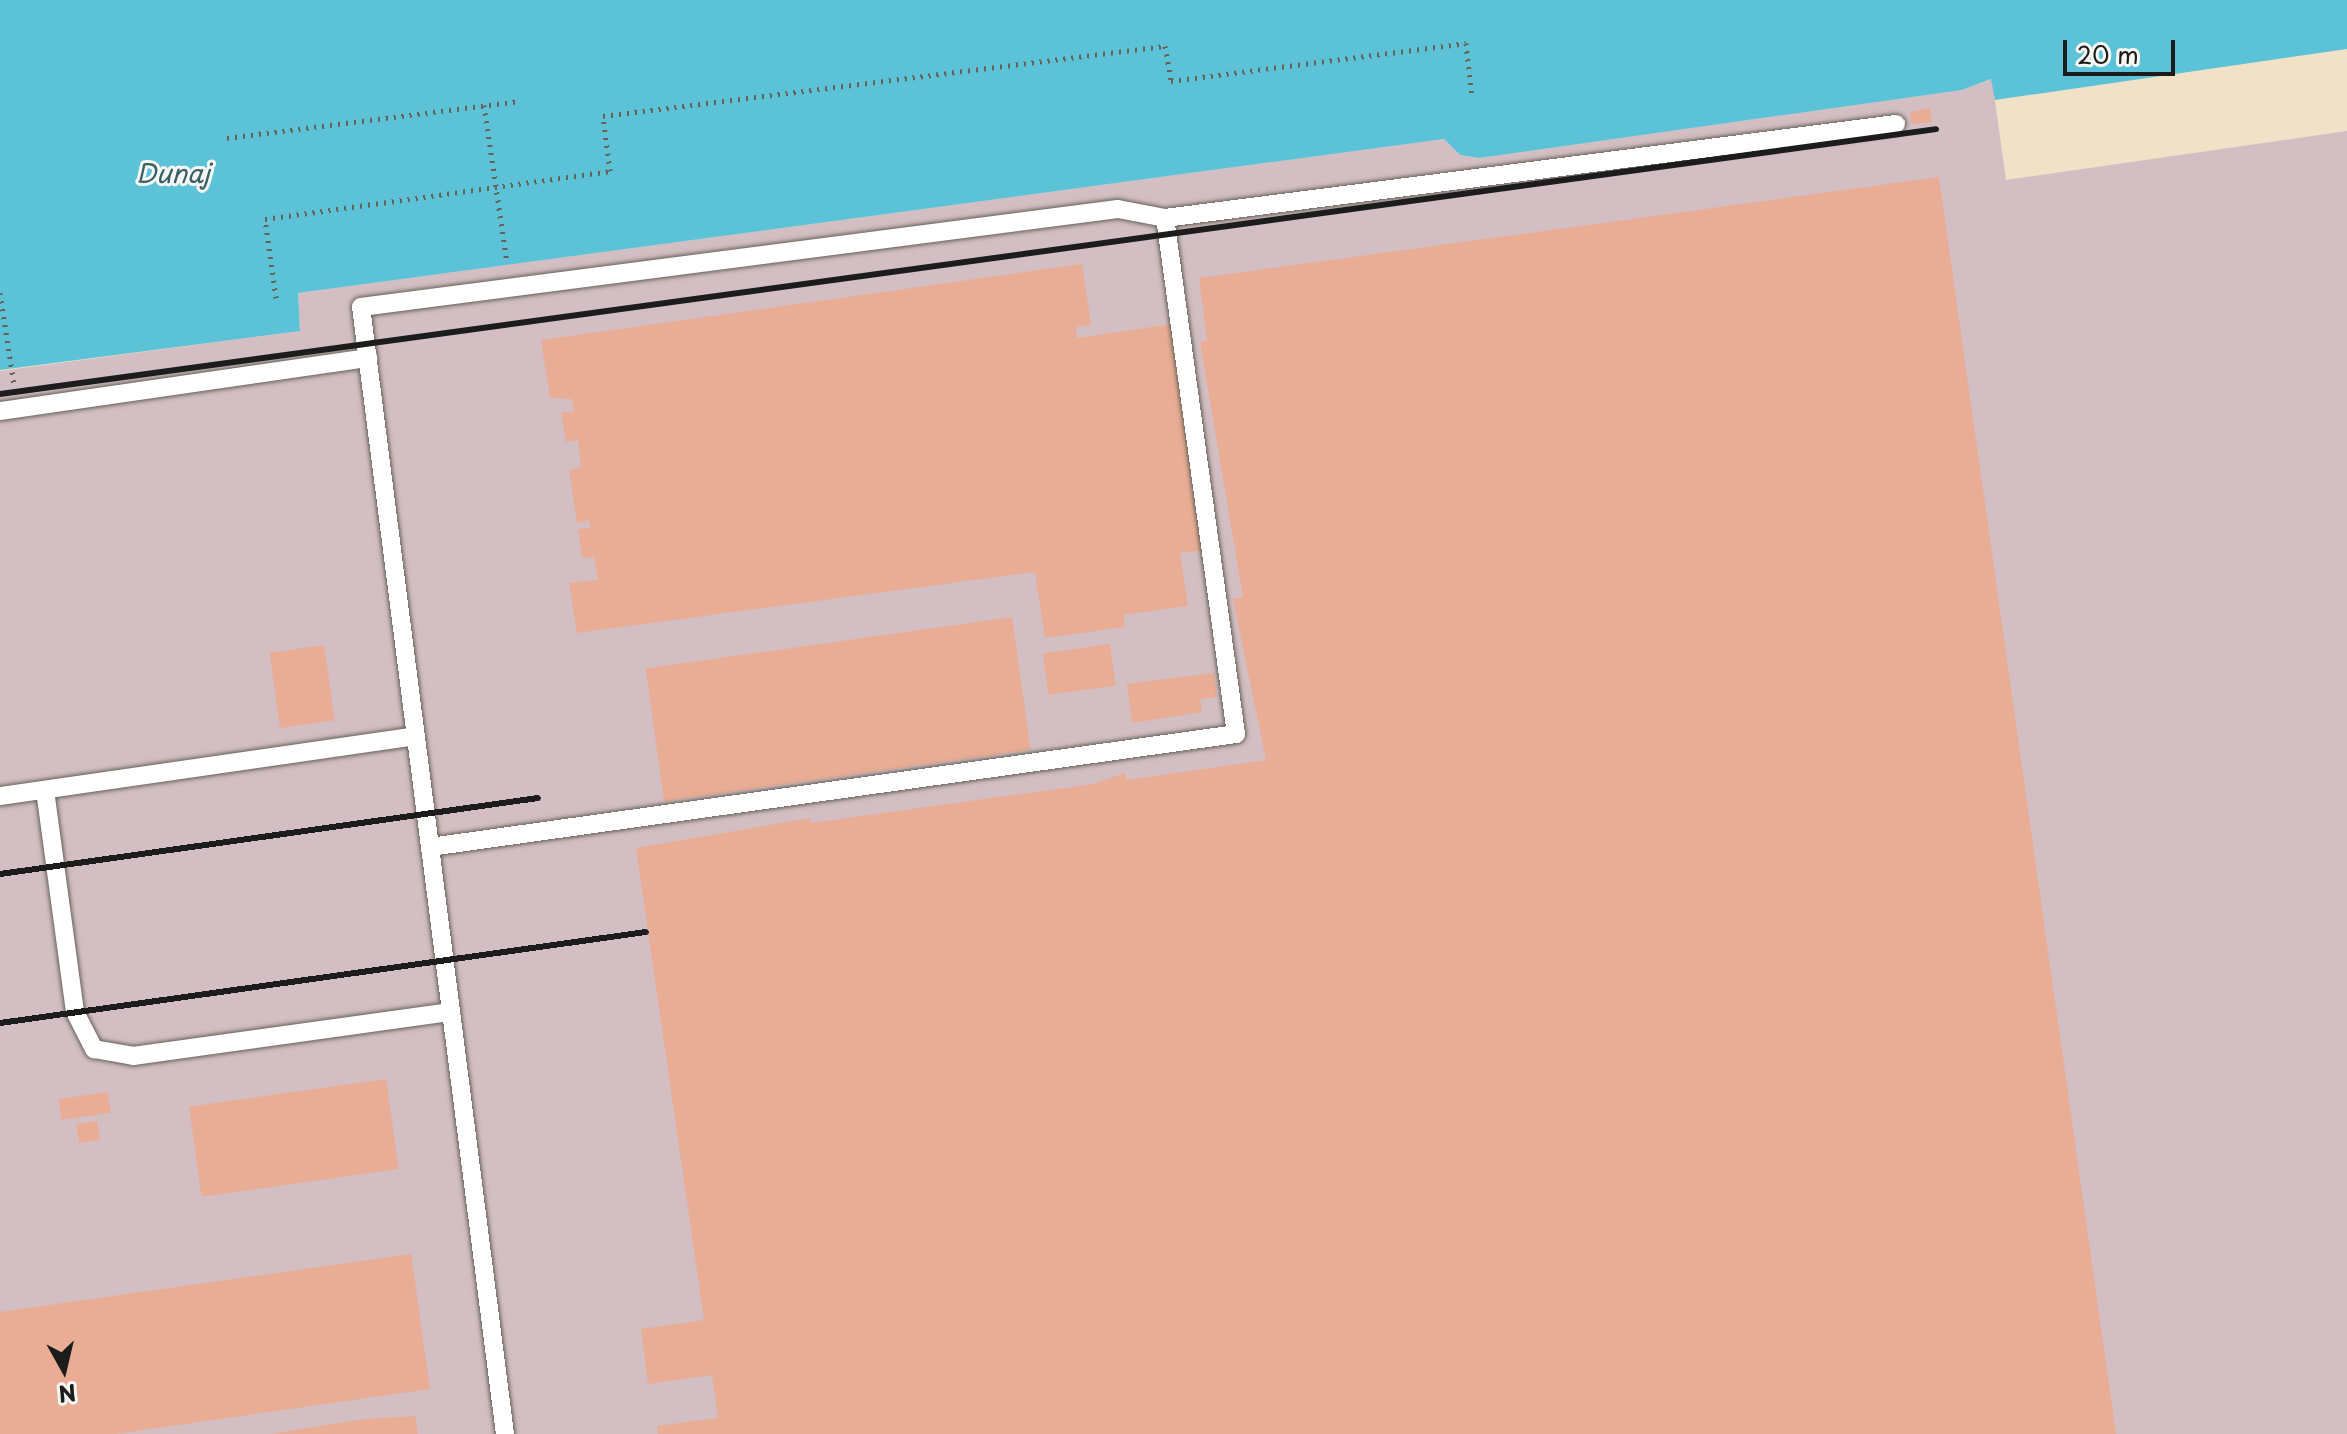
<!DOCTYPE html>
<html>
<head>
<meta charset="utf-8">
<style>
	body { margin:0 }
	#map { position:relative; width:2347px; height:1434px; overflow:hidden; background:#f1e1c7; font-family:"Playpen Sans",sans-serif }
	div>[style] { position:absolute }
	.industrial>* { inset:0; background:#d2bec3 }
	.water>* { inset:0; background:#5bc2d8 }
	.building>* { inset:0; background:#e9ad95; transform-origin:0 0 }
	.path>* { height:5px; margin-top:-2.5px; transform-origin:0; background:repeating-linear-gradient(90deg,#676158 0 2px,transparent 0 8px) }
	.roads { filter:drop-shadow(0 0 2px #676158) drop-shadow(0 0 2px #676158) }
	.service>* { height:18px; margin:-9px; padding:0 9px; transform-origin:9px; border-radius:9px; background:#fff }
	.rail>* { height:6px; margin:-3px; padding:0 3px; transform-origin:3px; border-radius:3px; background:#1c1c1c }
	span { translate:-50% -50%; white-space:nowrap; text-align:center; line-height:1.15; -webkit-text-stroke:6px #f6f6f2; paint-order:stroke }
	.water-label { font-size:26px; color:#355e67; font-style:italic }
	.north { position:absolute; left:24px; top:1330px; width:80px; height:80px; -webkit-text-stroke:6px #f6f6f2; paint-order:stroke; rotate:172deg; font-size:22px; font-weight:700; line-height:32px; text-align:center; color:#1c1c1c }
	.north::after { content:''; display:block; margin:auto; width:28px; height:36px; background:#1c1c1c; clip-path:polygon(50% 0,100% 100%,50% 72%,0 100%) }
	.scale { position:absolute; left:2063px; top:40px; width:112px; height:36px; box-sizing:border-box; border:4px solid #1c1c1c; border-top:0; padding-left:10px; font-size:24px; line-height:28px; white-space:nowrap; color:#1c1c1c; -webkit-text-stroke:6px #f6f6f2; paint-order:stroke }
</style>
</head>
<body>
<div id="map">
	<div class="industrial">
		<div style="clip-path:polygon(1992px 79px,2006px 180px,2347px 131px,2347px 1434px,0 1434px,0 371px,300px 331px,298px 293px,1444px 139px,1460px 155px,1479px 158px,1962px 90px)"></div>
	</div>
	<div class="water">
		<div style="clip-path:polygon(0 0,2347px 0,2347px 49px,1995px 100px,1991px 79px,1962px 90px,1479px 158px,1460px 155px,1444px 139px,298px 293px,300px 331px,0 370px)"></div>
	</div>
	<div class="building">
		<div style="clip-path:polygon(1930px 108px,1932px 122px,1912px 124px,1910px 112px)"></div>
		<div style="clip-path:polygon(1939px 177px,2116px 1434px,658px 1434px,657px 1426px,718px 1418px,712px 1375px,648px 1384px,641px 1329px,704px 1320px,636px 848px,810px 818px,811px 823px,1093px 784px,1125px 773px,1126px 780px,1266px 760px,1233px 599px,1243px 597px,1200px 342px,1207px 341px,1199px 278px)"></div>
		<div style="clip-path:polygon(1082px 264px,1091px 325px,1076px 327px,1077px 338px,1172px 324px,1204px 550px,1180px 553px,1188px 606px,1123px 615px,1125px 627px,1045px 638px,1035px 572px,577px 633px,569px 583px,598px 580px,594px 557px,582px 558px,578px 529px,590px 528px,589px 520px,577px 523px,569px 470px,581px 467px,578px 440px,566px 442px,561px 413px,574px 411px,572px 399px,550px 398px,541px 340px)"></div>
		<div style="left:1012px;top:617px;width:134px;height:370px;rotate:82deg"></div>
		<div style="left:1110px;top:644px;width:42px;height:68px;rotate:82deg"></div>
		<div style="left:324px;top:645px;width:76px;height:55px;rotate:82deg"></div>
		<div style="clip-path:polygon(1214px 673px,1217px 697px,1200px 699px,1202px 712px,1132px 723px,1127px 684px)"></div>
		<div style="left:386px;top:1079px;width:91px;height:199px;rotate:82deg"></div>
		<div style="left:108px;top:1092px;width:21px;height:50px;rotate:82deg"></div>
		<div style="left:97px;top:1121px;width:19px;height:21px;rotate:81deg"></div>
		<div style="clip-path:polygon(411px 1254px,430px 1389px,116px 1434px,0 1434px,0 1312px)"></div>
		<div style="clip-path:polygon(415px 1416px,418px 1434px,270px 1434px,364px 1419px)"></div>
	</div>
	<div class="path">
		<div style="left:484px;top:105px;width:159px;rotate:81.7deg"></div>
		<div style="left:227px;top:138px;width:294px;rotate:-7.2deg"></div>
		<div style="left:0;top:293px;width:92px;rotate:81.3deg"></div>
		<div style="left:276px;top:298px;width:80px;rotate:-97.9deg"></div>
		<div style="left:265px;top:219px;width:348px;rotate:-7.9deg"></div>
		<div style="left:610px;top:171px;width:55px;rotate:-97.3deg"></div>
		<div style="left:603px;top:116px;width:566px;rotate:-7.1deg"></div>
		<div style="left:1165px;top:46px;width:36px;rotate:80deg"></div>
		<div style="left:1171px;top:81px;width:297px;rotate:-7.3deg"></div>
		<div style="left:1466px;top:43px;width:55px;rotate:83.8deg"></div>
	</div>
	<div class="roads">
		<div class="service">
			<div style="left:0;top:411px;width:372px;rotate:-8.2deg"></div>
			<div style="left:45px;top:790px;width:224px;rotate:82.3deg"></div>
			<div style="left:75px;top:1012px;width:42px;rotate:62.8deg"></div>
			<div style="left:94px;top:1049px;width:40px;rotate:10deg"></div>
			<div style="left:133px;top:1056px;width:321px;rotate:-7.9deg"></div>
			<div style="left:0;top:796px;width:420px;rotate:-8.2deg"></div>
			<div style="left:430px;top:847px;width:814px;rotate:-7.98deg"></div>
			<div style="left:1236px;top:734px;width:521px;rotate:-97.83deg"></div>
			<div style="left:505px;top:1434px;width:1136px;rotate:-97.28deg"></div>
			<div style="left:361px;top:307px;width:763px;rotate:-7.38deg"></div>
			<div style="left:1118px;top:209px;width:48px;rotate:10.8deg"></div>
			<div style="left:1165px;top:218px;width:737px;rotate:-7.33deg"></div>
		</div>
	</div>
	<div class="rail">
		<div style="left:0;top:394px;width:1954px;rotate:-7.79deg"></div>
		<div style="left:0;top:874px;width:543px;rotate:-8.04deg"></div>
		<div style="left:0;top:1023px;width:652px;rotate:-8.02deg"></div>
	</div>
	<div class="water-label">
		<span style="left:173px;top:173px">Dunaj</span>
	</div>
	<div class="north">N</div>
	<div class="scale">20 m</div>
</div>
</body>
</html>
